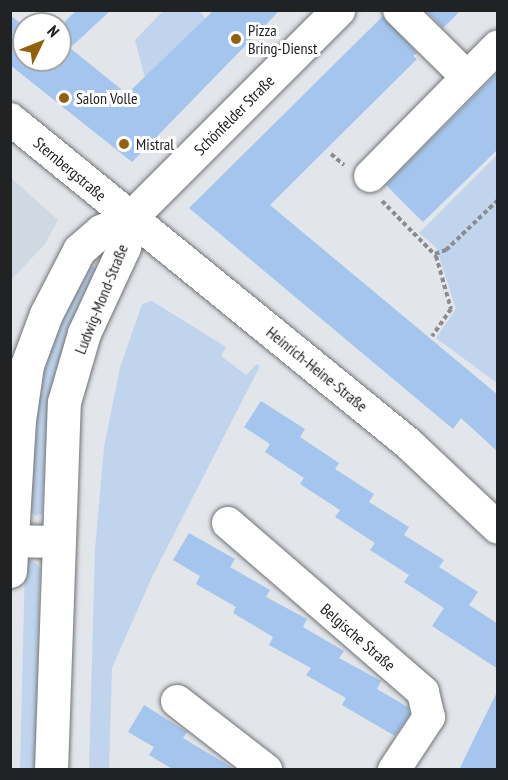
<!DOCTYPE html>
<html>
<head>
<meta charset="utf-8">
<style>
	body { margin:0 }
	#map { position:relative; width:508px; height:780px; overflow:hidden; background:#e2e5e9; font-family:"PT Sans Narrow",sans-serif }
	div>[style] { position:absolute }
	.built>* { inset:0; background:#d0d8e2 }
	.green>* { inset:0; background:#c0d4ee }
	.building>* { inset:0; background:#a4c5ed }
	.path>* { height:4px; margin-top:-2px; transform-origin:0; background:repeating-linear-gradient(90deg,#8a8c8f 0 4.5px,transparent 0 7.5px) }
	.roads { filter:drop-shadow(0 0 2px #707376) drop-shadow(0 0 2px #707376) }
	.minor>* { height:32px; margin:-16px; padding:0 16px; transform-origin:16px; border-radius:16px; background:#fff }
	.major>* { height:33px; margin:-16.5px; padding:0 16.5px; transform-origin:16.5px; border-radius:16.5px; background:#fff }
	.dots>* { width:16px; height:16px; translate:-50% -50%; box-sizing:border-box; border:3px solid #fff; border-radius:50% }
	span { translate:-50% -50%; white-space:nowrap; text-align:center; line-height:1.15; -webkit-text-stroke:6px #fff; paint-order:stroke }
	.poi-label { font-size:16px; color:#212224 }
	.left { translate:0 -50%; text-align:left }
	.street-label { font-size:16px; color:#212224 }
	.frame { position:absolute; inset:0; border:12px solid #212224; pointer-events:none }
	.north { position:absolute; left:12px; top:12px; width:60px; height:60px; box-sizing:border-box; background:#fff; border:2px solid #a6a7a7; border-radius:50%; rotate:47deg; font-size:16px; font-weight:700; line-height:24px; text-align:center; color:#212224 }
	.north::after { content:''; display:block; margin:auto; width:21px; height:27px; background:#91610d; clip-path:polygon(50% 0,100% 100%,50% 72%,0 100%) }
</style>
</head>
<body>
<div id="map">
	<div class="built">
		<div style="clip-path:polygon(10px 177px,58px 220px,45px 244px,11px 280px)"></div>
	</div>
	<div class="green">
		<div style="clip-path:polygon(163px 11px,199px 11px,206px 19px,145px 78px,135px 40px)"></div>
		<div style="clip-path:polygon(497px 155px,497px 383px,436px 338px,456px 309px,436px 247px,419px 233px)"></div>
		<div style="clip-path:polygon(89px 264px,98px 270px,48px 403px,42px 513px,36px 516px,30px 511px,35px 403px,58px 324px)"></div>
		<div style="clip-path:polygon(152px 301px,226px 347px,221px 356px,246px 375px,257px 364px,260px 366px,152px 577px,112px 668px,109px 769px,89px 769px,95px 550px,104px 447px,120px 368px,142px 304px)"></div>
		<div style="clip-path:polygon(32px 560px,40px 568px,35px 769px,20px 770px,25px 563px)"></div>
	</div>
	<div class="building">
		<div style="clip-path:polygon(77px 10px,111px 10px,70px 48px,127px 94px,214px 10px,280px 10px,132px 162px,10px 65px,10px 15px,24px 26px,24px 60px,60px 60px,60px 26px)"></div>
		<div style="clip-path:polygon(425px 10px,461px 10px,443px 28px)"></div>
		<div style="clip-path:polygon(383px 16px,417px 53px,413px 56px,417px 59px,270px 205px,498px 395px,498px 452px,461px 418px,453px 429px,189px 208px)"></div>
		<div style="clip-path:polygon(498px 72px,498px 149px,423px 222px,386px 185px)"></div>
		<div style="clip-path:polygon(261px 401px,305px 429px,300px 437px,339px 463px,335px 469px,374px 494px,369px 502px,409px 527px,404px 535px,444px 560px,439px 567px,478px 592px,469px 605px,498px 624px,498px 669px,432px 626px,444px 608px,404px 582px,409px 575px,370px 550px,375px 543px,335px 517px,340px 510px,300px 484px,304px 478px,265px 452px,270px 444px,244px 427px)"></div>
		<div style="clip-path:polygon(189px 533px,235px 559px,230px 567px,270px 590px,266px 597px,307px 619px,303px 627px,344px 651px,339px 658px,381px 681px,377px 689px,408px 707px,410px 714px,395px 736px,342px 705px,346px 698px,306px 675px,311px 668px,269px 645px,273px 637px,233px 613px,236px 607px,196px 584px,200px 576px,173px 560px)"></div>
		<div style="clip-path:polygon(498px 690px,498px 770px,459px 770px,470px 747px)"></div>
		<div style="clip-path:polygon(144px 705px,187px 732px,183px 738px,236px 770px,174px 770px,149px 755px,154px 747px,128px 732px)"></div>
	</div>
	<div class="path">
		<div style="left:331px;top:154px;width:17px;rotate:40deg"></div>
		<div style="left:382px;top:201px;width:77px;rotate:45.5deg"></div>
		<div style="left:436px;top:256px;width:55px;rotate:74.2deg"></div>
		<div style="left:451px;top:309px;width:33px;rotate:125deg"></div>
		<div style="left:435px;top:254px;width:12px;rotate:-20deg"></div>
		<div style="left:446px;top:250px;width:72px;rotate:-43.9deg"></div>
	</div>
	<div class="roads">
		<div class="minor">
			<div style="left:399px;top:10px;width:95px;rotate:44.6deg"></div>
			<div style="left:10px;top:119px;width:515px;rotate:39.16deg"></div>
			<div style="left:409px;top:444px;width:122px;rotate:43.3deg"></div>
			<div style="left:370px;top:176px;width:182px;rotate:-45.4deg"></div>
			<div style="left:228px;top:523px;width:258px;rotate:40.9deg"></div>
			<div style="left:423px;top:692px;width:26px;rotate:77deg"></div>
			<div style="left:429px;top:717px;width:64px;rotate:123.4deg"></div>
			<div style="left:10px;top:541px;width:47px;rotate:1.2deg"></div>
			<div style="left:177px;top:701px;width:113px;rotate:37.8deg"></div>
		</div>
		<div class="major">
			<div style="left:10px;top:571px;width:151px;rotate:-86.6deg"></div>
			<div style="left:19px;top:420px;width:56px;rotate:-81.7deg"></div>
			<div style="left:27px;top:365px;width:54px;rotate:-69.6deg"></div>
			<div style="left:46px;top:314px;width:72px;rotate:-62.7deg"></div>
			<div style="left:79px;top:250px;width:29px;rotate:-41deg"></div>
			<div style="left:101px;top:231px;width:30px;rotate:-23deg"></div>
			<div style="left:129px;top:219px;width:296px;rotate:-45deg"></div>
			<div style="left:51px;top:770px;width:368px;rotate:-88deg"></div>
			<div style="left:64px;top:402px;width:72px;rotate:-73.8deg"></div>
			<div style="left:84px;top:333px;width:95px;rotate:-65.1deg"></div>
			<div style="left:124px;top:247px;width:28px;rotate:-80deg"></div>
		</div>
	</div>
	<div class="dots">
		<div style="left:236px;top:39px;background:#91610d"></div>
		<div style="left:64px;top:98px;background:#91610d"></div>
		<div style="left:124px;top:144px;background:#91610d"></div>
	</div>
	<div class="poi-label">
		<span class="left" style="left:248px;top:39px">Pizza<br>Bring-Dienst</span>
		<span class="left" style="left:76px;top:98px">Salon Volle</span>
		<span class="left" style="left:136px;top:144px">Mistral</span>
	</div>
	<div class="street-label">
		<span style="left:234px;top:115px;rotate:-45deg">Schönfelder Straße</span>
		<span style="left:70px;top:169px;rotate:40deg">Sternbergstraße</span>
		<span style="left:101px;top:299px;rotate:-68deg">Ludwig-Mond-Straße</span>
		<span style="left:317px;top:369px;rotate:39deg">Heinrich-Heine-Straße</span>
		<span style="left:358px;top:637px;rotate:41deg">Belgische Straße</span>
	</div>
	<div class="frame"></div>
	<div class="north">N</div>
</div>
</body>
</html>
